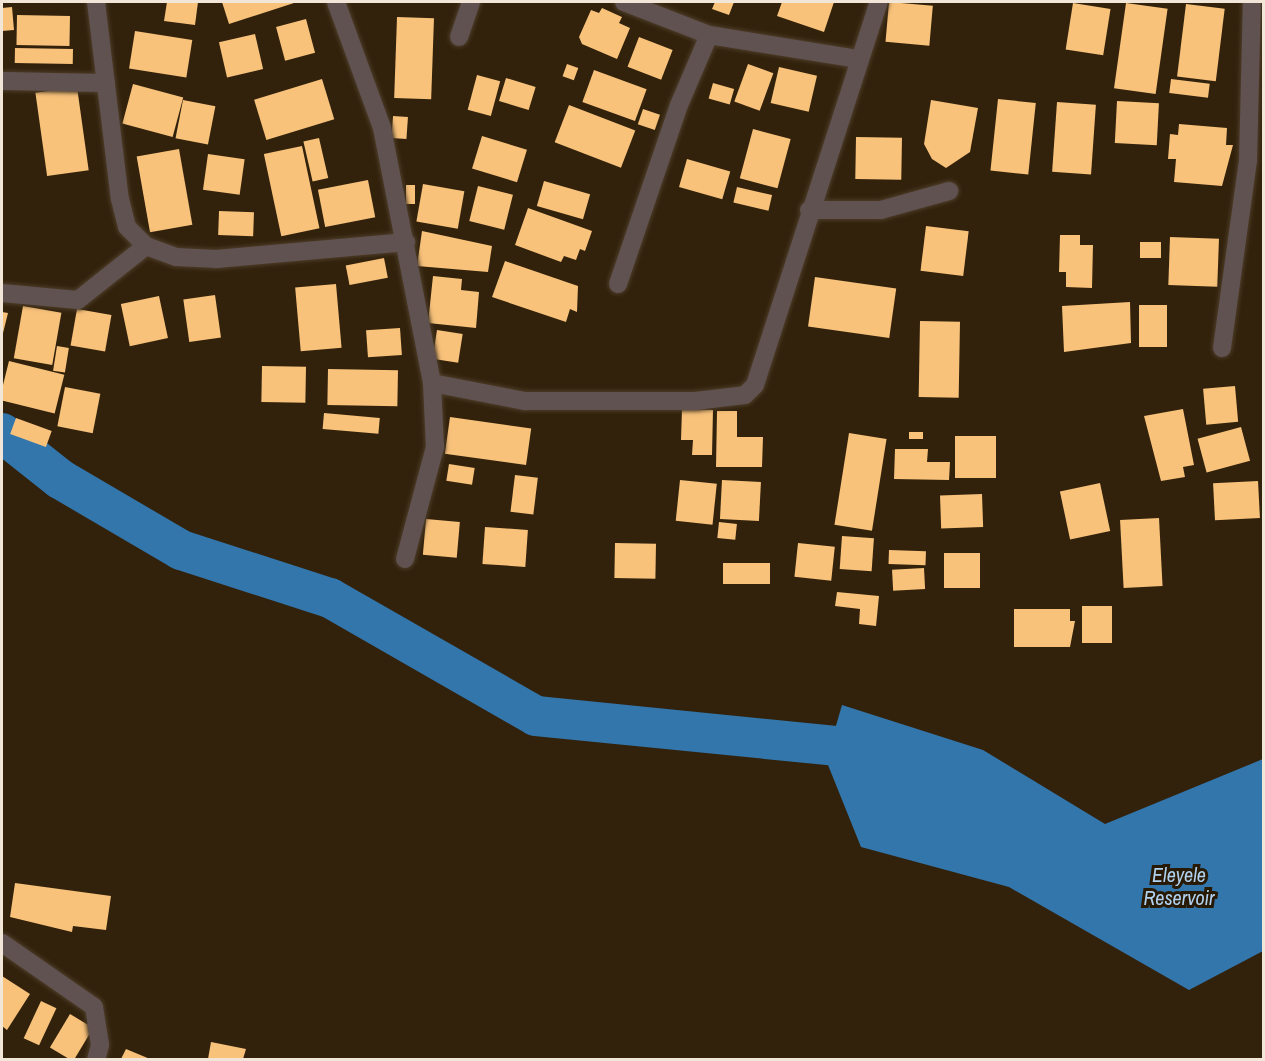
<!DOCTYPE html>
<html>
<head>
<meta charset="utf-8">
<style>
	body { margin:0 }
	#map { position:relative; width:1265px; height:1061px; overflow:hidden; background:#32220c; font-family:"Archivo Narrow",sans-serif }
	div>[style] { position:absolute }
	.water>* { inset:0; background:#3376ac }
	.river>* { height:40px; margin:-20px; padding:0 20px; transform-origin:20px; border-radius:20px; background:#3376ac }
	.building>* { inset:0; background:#f8c27b; transform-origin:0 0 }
	.roads { filter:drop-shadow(0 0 2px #4d3d29) drop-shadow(0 0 2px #4d3d29) }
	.minor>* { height:18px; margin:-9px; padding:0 9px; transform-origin:9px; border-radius:9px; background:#605251 }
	span { translate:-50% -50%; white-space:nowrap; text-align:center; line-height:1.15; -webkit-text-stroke:6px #281903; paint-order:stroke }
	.water-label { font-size:20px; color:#b0d1ef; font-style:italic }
	.frame { position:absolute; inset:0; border:3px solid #f1e6d8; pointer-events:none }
</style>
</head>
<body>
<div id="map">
	<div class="water">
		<div style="clip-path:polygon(842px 705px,983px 750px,1105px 824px,1263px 759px,1263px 951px,1189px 990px,1009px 887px,861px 847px,826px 760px)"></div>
	</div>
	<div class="river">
		<div style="left:2px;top:433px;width:74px;rotate:38.4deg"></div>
		<div style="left:60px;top:479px;width:140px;rotate:30.4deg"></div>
		<div style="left:181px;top:550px;width:157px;rotate:17.9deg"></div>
		<div style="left:330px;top:598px;width:237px;rotate:29.8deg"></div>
		<div style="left:536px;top:716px;width:311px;rotate:5.7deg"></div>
		<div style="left:845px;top:747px;width:41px;rotate:21.5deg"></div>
	</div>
	<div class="building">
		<div style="clip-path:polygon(167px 2px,198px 2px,195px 25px,164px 21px)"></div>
		<div style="clip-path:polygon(222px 2px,297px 2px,229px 24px)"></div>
		<div style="clip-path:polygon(715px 2px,734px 2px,729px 15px,712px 9px)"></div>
		<div style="clip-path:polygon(782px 2px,834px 2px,824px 32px,777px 16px)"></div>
		<div style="left:889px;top:2px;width:44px;height:40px;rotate:5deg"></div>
		<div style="left:1073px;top:3px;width:38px;height:47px;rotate:9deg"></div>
		<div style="left:1126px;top:3px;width:42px;height:86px;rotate:8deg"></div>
		<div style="left:1186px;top:4px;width:39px;height:73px;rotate:7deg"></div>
		<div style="clip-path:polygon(12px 7px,14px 30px,2px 31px,2px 8px)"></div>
		<div style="clip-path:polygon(602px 8px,622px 17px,619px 23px,630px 28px,617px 59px,582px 44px,579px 37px,591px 10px,599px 13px)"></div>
		<div style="left:17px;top:15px;width:53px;height:30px;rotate:1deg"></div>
		<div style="left:397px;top:17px;width:37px;height:81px;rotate:2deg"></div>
		<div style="left:306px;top:19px;width:35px;height:31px;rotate:75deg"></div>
		<div style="left:135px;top:31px;width:58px;height:38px;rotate:9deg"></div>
		<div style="left:255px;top:34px;width:36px;height:37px;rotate:77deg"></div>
		<div style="left:639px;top:37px;width:36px;height:32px;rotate:21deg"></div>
		<div style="left:15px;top:48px;width:58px;height:15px;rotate:1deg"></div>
		<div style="left:567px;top:64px;width:12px;height:13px;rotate:20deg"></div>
		<div style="left:748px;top:64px;width:27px;height:40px;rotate:20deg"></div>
		<div style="left:779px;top:67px;width:39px;height:37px;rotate:13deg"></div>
		<div style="left:594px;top:70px;width:56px;height:34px;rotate:20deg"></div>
		<div style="left:477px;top:75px;width:24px;height:36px;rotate:15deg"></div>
		<div style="left:506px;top:78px;width:31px;height:24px;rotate:17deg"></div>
		<div style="left:322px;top:79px;width:42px;height:71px;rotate:73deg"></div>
		<div style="left:1171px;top:79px;width:39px;height:14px;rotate:7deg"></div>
		<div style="left:713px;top:83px;width:22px;height:16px;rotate:16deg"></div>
		<div style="left:133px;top:84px;width:52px;height:41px;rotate:15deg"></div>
		<div style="left:77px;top:87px;width:84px;height:42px;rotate:82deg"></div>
		<div style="left:998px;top:99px;width:38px;height:72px;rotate:6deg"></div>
		<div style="left:183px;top:100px;width:33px;height:39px;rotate:11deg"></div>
		<div style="clip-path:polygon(931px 100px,978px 108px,970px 152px,946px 168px,932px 159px,924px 144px)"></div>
		<div style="left:1117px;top:101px;width:42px;height:42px;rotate:3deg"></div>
		<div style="left:1057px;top:102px;width:39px;height:70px;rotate:4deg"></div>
		<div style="left:569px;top:105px;width:71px;height:40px;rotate:21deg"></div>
		<div style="left:643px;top:109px;width:18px;height:16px;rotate:19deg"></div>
		<div style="left:393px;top:116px;width:15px;height:22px;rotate:4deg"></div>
		<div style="clip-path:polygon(1179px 124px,1227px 128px,1226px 145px,1233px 145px,1222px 186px,1174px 182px,1176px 159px,1168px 159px,1170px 134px,1178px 135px)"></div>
		<div style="left:753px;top:129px;width:39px;height:51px;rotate:15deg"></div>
		<div style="left:482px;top:136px;width:47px;height:34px;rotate:17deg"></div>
		<div style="left:856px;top:137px;width:46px;height:42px;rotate:1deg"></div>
		<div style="left:319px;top:138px;width:41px;height:16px;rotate:77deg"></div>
		<div style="left:302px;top:146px;width:84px;height:39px;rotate:78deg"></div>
		<div style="left:179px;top:149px;width:77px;height:43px;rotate:80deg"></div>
		<div style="left:208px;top:154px;width:37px;height:36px;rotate:8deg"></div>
		<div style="left:687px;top:159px;width:45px;height:29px;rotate:16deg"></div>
		<div style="left:368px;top:180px;width:38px;height:51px;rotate:79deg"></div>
		<div style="left:544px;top:181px;width:48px;height:26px;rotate:16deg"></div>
		<div style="left:423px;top:184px;width:42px;height:38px;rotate:10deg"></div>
		<div style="left:406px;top:185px;width:9px;height:19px"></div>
		<div style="left:478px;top:186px;width:36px;height:36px;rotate:14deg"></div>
		<div style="left:737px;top:187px;width:36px;height:16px;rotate:13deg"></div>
		<div style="clip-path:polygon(528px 208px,592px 231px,585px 251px,580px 249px,576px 260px,564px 256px,561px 262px,515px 245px)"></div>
		<div style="left:219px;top:211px;width:35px;height:24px;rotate:2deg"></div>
		<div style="left:926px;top:226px;width:43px;height:45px;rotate:7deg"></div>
		<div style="clip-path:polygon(422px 231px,492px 246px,488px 272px,417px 266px)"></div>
		<div style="clip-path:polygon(1060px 235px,1080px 235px,1080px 245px,1093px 245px,1092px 288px,1066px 287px,1066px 272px,1059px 272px)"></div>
		<div style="left:1170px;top:237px;width:49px;height:48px;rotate:2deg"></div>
		<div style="left:1140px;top:242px;width:21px;height:16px"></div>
		<div style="left:384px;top:258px;width:20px;height:39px;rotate:79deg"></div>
		<div style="clip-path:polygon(505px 261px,578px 286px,577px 312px,570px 309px,566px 322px,492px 297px)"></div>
		<div style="clip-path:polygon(433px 276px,462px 279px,461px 290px,479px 292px,476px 328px,428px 323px)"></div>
		<div style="left:815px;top:277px;width:82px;height:50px;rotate:8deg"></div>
		<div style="left:336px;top:284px;width:64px;height:41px;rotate:85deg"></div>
		<div style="left:215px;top:295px;width:43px;height:32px;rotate:82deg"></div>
		<div style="left:159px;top:296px;width:43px;height:39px;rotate:78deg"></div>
		<div style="clip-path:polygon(1130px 302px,1131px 343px,1064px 352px,1062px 306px)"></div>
		<div style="left:1139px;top:305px;width:28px;height:42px"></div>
		<div style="left:23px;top:306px;width:39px;height:53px;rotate:10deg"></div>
		<div style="left:77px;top:309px;width:35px;height:37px;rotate:10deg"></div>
		<div style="clip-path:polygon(2px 312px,8px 313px,2px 337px)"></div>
		<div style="left:920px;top:321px;width:40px;height:76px;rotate:1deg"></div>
		<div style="left:400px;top:328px;width:27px;height:34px;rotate:86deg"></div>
		<div style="left:437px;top:330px;width:26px;height:29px;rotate:9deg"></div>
		<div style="left:57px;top:346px;width:12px;height:25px;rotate:9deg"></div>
		<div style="left:9px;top:361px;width:57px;height:40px;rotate:14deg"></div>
		<div style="left:262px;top:366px;width:44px;height:36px;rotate:1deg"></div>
		<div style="left:328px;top:369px;width:70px;height:36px;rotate:1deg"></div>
		<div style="left:1235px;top:386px;width:36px;height:32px;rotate:85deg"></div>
		<div style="left:65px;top:387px;width:36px;height:40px;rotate:11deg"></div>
		<div style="clip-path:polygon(682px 409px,713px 410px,712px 455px,692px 455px,693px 440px,681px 440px)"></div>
		<div style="clip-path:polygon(1183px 409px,1194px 465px,1183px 467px,1185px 477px,1161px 481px,1144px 416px)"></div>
		<div style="clip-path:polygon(717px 411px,737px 411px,737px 437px,763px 437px,762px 467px,716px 467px)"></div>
		<div style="left:324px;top:413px;width:56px;height:16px;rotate:5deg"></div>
		<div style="left:450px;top:417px;width:82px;height:37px;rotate:8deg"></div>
		<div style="left:16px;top:418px;width:38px;height:17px;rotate:20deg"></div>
		<div style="left:1241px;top:427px;width:35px;height:45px;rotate:75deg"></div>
		<div style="left:923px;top:432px;width:7px;height:14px;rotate:90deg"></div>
		<div style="left:849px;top:433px;width:38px;height:93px;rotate:9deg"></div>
		<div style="left:955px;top:436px;width:41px;height:42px"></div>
		<div style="clip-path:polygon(895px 449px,928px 449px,927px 462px,950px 462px,949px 480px,894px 479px)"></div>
		<div style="left:449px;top:464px;width:26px;height:17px;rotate:9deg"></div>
		<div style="left:515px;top:475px;width:23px;height:37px;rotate:7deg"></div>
		<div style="left:680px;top:480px;width:37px;height:41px;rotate:6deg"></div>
		<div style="left:722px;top:480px;width:39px;height:39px;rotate:3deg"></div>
		<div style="left:1258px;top:481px;width:37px;height:45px;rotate:87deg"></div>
		<div style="left:1100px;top:483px;width:49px;height:41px;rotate:78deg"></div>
		<div style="left:982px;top:494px;width:33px;height:42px;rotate:88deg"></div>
		<div style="left:1159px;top:518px;width:68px;height:39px;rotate:87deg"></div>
		<div style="left:426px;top:519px;width:34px;height:36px;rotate:5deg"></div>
		<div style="left:719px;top:522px;width:18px;height:16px;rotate:6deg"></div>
		<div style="left:485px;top:527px;width:43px;height:37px;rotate:4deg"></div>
		<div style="left:842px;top:536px;width:32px;height:33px;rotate:4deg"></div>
		<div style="left:615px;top:543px;width:41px;height:35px;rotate:1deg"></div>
		<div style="left:798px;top:543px;width:37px;height:34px;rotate:6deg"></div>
		<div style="left:889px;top:550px;width:37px;height:14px;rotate:2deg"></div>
		<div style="left:944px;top:553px;width:36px;height:35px"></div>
		<div style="left:723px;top:563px;width:47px;height:21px"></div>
		<div style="left:924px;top:568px;width:21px;height:32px;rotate:87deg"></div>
		<div style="clip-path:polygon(837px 592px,879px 596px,876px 626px,859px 624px,860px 609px,835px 606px)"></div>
		<div style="left:1082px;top:606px;width:30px;height:37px"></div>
		<div style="clip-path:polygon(1014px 609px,1070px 609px,1070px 621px,1075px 621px,1070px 647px,1014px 647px)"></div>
		<div style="clip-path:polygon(15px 883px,111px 896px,106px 930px,73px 926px,72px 932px,10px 917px)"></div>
		<div style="clip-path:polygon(2px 976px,30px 994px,7px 1030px,2px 1026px)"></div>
		<div style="left:41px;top:1001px;width:17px;height:41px;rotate:25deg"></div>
		<div style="left:70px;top:1014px;width:27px;height:39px;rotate:31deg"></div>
		<div style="clip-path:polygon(211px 1042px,246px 1049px,243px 1059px,208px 1059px)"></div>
		<div style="clip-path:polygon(126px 1049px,150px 1059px,121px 1059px)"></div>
	</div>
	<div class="roads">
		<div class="minor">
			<div style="left:96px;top:2px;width:198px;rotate:83.1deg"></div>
			<div style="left:120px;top:199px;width:29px;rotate:76deg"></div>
			<div style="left:127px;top:227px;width:27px;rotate:45deg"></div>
			<div style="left:146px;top:246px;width:32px;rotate:20deg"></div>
			<div style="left:176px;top:257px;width:41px;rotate:2.8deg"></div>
			<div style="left:217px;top:259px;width:190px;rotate:-5.1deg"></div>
			<div style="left:336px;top:2px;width:134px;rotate:69.9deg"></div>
			<div style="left:382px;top:128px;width:260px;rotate:78.9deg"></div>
			<div style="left:432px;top:383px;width:95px;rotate:11deg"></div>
			<div style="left:525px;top:401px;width:170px"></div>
			<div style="left:695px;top:401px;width:50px;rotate:-6.8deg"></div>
			<div style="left:745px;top:395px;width:14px;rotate:-45deg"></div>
			<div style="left:755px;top:385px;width:403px;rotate:-72.1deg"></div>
			<div style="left:624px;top:2px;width:91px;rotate:21.2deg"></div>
			<div style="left:709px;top:35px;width:150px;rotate:9.2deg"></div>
			<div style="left:459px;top:37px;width:37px;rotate:-71deg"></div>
			<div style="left:2px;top:81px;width:104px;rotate:1.1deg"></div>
			<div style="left:809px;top:210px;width:72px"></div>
			<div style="left:881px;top:210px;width:71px;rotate:-15.6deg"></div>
			<div style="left:618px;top:284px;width:189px;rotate:-71.2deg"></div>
			<div style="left:679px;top:105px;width:76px;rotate:-66.8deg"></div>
			<div style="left:2px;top:293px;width:76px;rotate:5.3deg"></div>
			<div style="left:78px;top:300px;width:87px;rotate:-38.5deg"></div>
			<div style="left:1222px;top:348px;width:189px;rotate:-82.1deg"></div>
			<div style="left:1248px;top:161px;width:159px;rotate:-88.6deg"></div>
			<div style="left:405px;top:559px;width:116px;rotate:-75deg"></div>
			<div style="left:435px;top:447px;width:64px;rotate:-92.7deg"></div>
			<div style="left:2px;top:943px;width:112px;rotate:34.8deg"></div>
			<div style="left:94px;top:1007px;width:38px;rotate:81deg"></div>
			<div style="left:100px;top:1045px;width:16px;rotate:105deg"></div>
		</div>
	</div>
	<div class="water-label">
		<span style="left:1179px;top:886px">Eleyele<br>Reservoir</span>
	</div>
	<div class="frame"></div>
</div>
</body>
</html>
